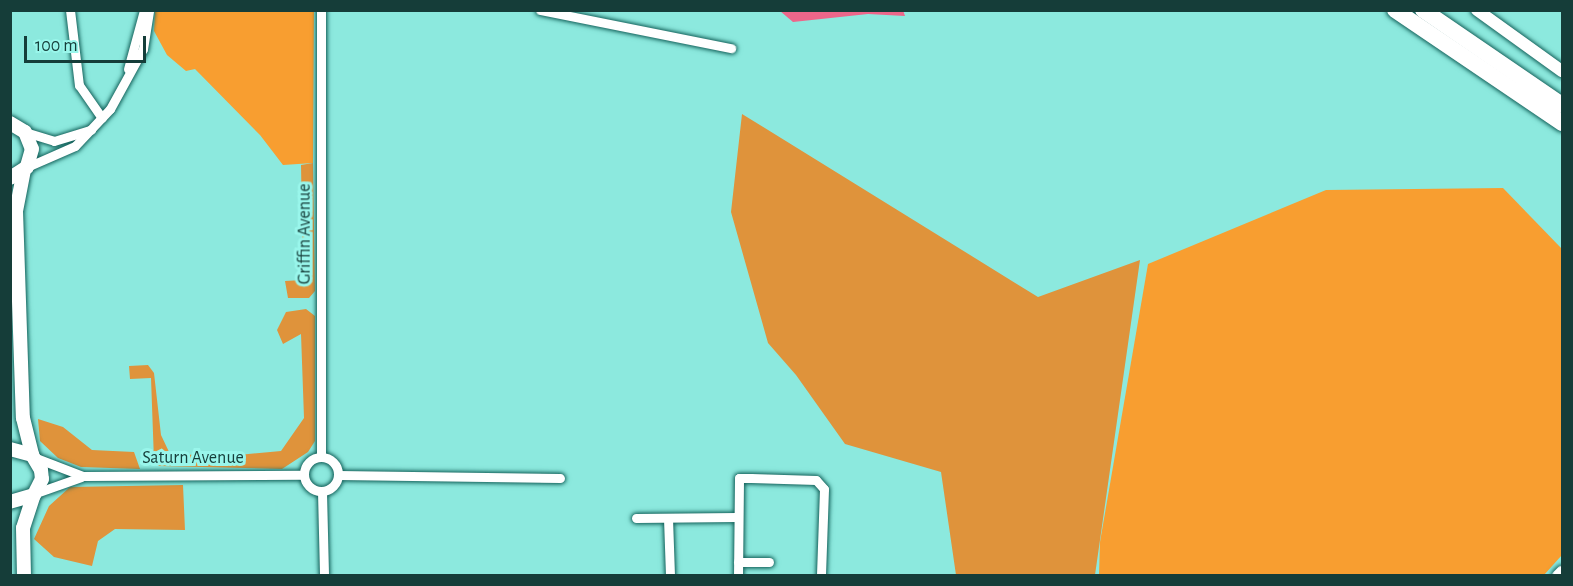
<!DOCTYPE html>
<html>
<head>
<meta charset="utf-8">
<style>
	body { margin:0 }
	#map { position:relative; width:1573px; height:586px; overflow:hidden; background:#8ce9de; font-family:"Alegreya Sans",sans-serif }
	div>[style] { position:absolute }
	.green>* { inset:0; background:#f89e30 }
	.forest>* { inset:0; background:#df933b }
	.water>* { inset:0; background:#ed668a }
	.roads { filter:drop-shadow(0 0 2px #14625b) drop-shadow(0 0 2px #14625b) }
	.street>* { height:9px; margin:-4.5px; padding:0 4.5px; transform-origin:4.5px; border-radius:4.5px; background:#fff }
	.street>.ring { margin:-4.5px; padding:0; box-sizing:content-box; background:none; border:9px solid #fff; border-radius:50% }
	.secondary>* { height:12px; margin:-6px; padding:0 6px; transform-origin:6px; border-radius:6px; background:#fff }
	.primary>* { height:14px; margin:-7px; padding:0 7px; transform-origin:7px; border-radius:7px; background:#fff }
	.highway>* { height:16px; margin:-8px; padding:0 8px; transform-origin:8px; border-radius:8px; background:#fff }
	span { translate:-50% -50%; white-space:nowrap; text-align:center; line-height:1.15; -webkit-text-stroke:6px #99f6eb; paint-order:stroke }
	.street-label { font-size:18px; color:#153d39 }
	.frame { position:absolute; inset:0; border:12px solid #153d39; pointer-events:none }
	.scale { position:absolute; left:24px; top:36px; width:122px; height:27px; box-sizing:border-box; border:3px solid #153d39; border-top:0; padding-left:8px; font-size:18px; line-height:21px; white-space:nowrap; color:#153d39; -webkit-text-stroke:4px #99f6eb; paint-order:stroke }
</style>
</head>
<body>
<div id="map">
	<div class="green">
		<div style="clip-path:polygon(155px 11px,314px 11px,313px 163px,283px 165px,260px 135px,195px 69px,186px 71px,167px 55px,154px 31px)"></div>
		<div style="clip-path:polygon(1503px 188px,1562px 249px,1562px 555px,1544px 575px,1099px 575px,1100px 542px,1148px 264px,1326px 190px)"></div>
	</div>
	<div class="forest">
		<div style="clip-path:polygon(742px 114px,1038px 297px,1140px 260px,1095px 575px,956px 575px,941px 472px,845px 444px,796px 375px,768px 343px,731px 212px)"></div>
		<div style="clip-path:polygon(313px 163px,315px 291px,309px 298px,288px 298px,285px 281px,303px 280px,301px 165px)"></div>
		<div style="clip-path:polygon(306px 309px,315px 316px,315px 441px,308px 452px,282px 469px,158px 466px,154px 461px,151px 378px,130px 379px,129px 366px,148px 365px,154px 373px,161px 435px,170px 454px,228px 456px,281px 451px,304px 418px,301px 334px,283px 344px,277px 330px,286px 312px)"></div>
		<div style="clip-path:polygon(38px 419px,63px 427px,92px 450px,134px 452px,140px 469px,81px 467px,58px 458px,40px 441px)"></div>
		<div style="clip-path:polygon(183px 485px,185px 530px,115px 529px,98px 541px,92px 566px,54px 557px,34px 539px,49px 506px,70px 487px)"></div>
	</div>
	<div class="water">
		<div style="clip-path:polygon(903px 10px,905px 16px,868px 14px,793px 22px,780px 11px)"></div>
	</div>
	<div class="roads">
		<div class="street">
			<div style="left:70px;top:10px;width:76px;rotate:83.2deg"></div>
			<div style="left:79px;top:85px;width:40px;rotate:55.1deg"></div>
			<div style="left:540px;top:10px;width:195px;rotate:11.3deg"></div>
			<div style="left:128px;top:69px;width:61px;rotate:-74.8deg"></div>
			<div style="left:25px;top:132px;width:30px;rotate:17deg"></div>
			<div style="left:54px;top:141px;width:39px;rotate:-17deg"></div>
			<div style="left:27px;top:167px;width:52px;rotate:-23.6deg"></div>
			<div style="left:75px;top:146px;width:51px;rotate:-46.6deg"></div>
			<div style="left:110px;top:109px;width:68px;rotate:-61.2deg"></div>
			<div style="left:143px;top:49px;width:39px;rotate:-81deg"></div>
			<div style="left:321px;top:457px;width:447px;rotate:-90deg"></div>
			<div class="ring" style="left:304px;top:457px;width:25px;height:25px"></div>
			<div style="left:36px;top:458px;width:50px;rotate:21deg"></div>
			<div style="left:83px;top:476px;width:221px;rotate:-0.3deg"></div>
			<div style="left:338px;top:475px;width:222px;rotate:0.8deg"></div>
			<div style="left:322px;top:492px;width:84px;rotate:88.6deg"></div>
			<div style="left:36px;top:493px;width:48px;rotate:-19.6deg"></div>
			<div style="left:636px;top:518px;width:101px;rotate:-0.6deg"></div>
			<div style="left:668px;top:518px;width:58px;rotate:88deg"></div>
			<div style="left:738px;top:562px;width:31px"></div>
			<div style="left:738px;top:576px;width:98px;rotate:-89.4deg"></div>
			<div style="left:739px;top:478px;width:12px"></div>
			<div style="left:751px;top:478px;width:65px;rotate:1.8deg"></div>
			<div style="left:816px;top:480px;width:12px;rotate:48deg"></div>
			<div style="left:824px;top:489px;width:87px;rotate:92deg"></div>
		</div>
		<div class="secondary">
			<div style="left:1477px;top:10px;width:105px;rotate:35.7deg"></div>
			<div style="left:1558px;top:576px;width:6px;rotate:-45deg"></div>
		</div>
		<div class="primary">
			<div style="left:10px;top:123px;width:17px;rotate:31deg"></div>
			<div style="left:25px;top:132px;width:18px;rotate:68deg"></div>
			<div style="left:32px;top:149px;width:19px;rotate:106deg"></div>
			<div style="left:27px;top:167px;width:20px;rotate:147deg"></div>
			<div style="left:24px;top:170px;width:42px;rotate:101deg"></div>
			<div style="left:16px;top:211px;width:207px;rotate:88.1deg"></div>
			<div style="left:23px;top:418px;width:38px;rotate:76deg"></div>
			<div style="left:10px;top:449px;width:23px;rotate:15deg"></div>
			<div style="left:32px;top:455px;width:17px;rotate:59deg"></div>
			<div style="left:41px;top:470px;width:9px;rotate:84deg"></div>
			<div style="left:42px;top:479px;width:18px;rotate:117deg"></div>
			<div style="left:34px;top:495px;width:25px;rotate:164deg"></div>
			<div style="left:24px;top:576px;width:48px;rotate:-91.2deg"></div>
			<div style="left:23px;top:528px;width:35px;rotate:-72deg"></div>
		</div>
		<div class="highway">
			<div style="left:1395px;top:10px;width:202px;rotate:34.1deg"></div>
			<div style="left:1423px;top:10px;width:168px;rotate:34.4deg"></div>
		</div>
	</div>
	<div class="street-label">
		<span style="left:305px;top:234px;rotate:-90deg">Griffin Avenue</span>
		<span style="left:193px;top:458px">Saturn Avenue</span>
	</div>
	<div class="frame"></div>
	<div class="scale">100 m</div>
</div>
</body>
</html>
